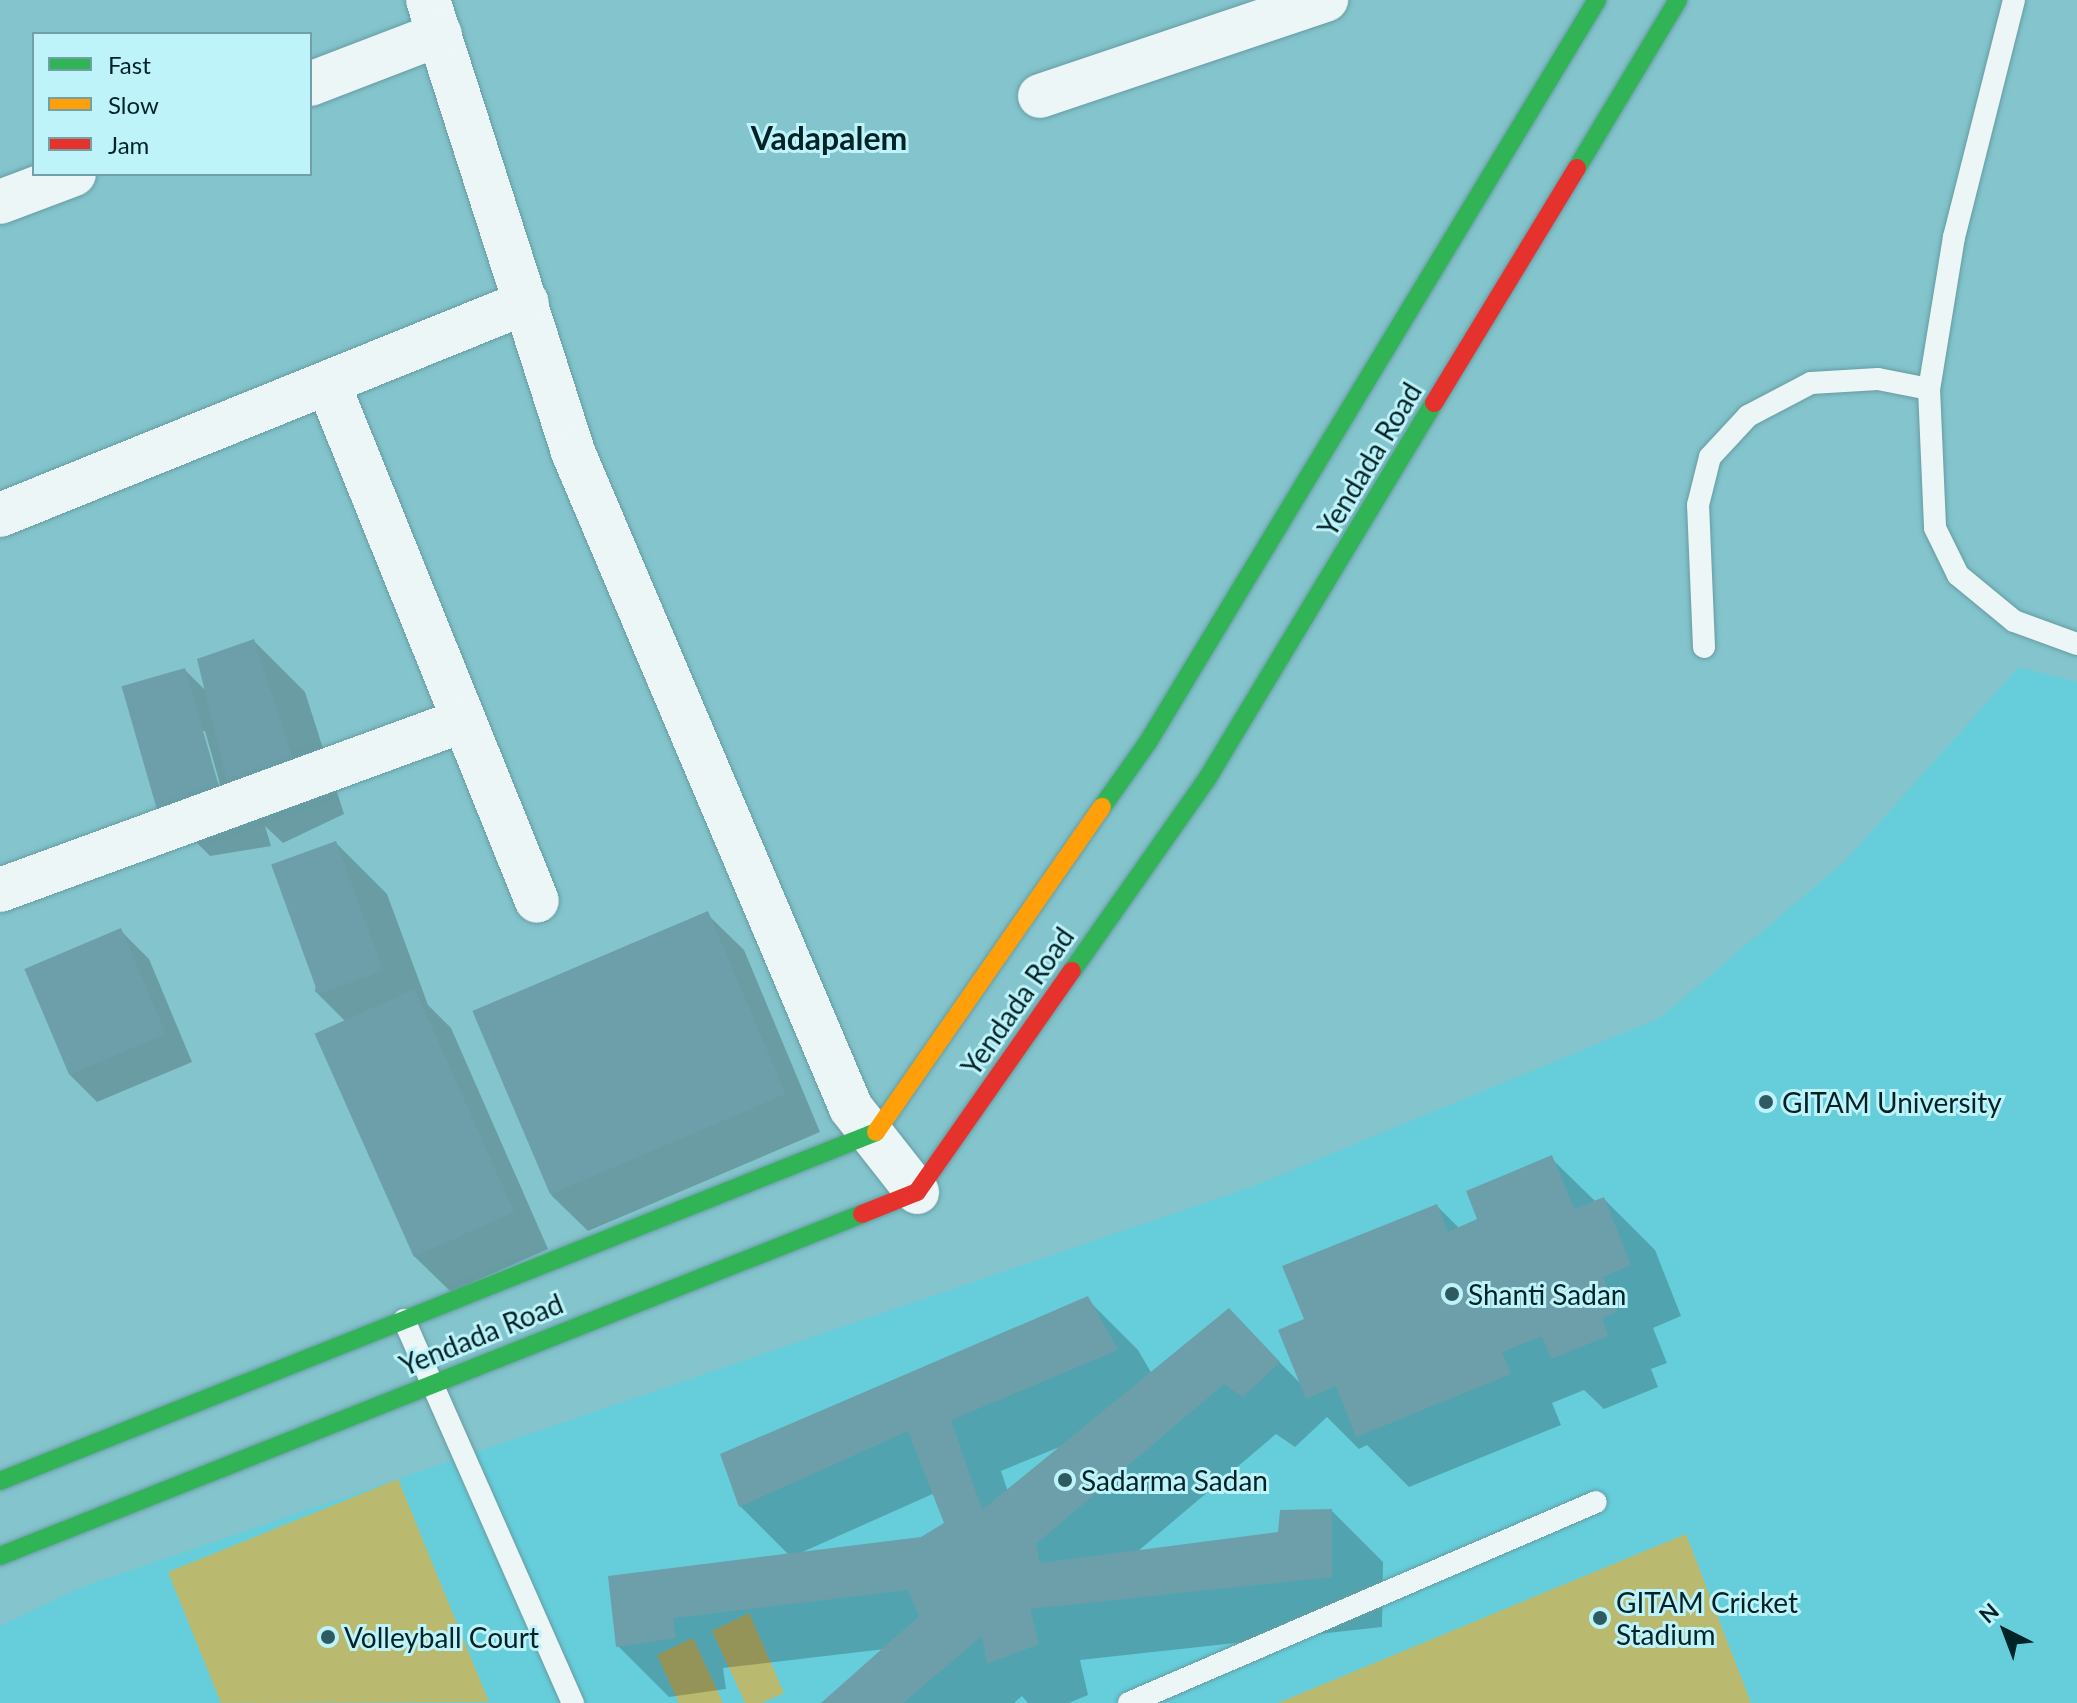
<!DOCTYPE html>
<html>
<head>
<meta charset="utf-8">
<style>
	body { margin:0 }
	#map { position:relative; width:2077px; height:1703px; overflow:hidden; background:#84c4cc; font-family:Lato,sans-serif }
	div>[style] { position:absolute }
	.built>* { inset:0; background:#66cedb }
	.green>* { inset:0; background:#b9ba70 }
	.shadow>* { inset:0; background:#0003 }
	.building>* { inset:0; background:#6d9faa; transform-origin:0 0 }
	.roads { filter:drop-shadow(0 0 2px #659ca3) drop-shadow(0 0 2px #659ca3) }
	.lane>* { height:22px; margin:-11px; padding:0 11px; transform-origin:11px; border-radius:11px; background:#edf6f7 }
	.street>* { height:44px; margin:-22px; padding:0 22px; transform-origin:22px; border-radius:22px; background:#edf6f7 }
	.fast>* { height:18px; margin:-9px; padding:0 9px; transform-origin:9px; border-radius:9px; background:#30b455 }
	.slow>* { height:18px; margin:-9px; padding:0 9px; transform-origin:9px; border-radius:9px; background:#ff9f0a }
	.jam>* { height:18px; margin:-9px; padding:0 9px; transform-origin:9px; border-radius:9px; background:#e5322d }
	.dots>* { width:22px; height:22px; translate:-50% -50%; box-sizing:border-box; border:4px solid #bff3fa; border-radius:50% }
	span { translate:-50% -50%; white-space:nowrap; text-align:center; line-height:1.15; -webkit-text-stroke:6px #bff3fa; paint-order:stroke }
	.street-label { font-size:28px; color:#002327 }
	.poi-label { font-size:28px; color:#002327 }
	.left { translate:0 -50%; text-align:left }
	.quarter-label { font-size:32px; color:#002327; font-weight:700 }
	.legend { position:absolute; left:32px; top:32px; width:280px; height:144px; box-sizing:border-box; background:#bff3fa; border:2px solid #73a0a6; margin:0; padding:10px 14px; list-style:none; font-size:24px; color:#002327 }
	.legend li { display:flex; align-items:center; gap:16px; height:40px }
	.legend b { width:40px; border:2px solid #73a0a6 }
	.north { position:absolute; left:1965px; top:1591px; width:80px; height:80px; -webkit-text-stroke:6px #bff3fa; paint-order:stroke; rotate:318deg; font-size:22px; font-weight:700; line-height:32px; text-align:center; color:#002327 }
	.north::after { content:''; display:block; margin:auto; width:28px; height:36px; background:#002327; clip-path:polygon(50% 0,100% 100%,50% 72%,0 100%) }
</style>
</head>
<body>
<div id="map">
	<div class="built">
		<div style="clip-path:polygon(2019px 667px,2077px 682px,2077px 1703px,0 1703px,0 1626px,82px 1587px,1251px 1187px,1660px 1018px,1843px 863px)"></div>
	</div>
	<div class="green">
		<div style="clip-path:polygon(398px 1479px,489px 1702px,221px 1703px,168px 1572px)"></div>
		<div style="clip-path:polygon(1686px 1534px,1751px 1703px,1278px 1703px)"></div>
		<div style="clip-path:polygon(749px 1613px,784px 1693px,762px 1703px,745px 1703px,712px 1631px)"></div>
		<div style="clip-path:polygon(693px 1638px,723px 1703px,679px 1703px,657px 1655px)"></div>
	</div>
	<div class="shadow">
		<div style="clip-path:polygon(evenodd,254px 641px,305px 692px,344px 814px,283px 843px,265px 826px,271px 846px,210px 856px,159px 805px,185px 670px,208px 693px,254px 641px,201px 731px,205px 731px,226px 805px,222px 806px,201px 731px)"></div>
		<div style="clip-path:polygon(336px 843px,387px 894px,428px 1005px,451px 1028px,548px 1249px,451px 1292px,414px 1256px,346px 1022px,315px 991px)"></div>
		<div style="clip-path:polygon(707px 914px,744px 950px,820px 1132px,588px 1231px,551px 1195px)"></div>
		<div style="clip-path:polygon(121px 931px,149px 959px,192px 1062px,97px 1102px,69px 1074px)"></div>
		<div style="clip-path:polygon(evenodd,1551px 1158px,1596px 1202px,1604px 1199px,1655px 1250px,1681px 1316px,1653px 1328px,1667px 1363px,1651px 1369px,1658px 1387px,1604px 1409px,1584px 1390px,1552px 1403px,1561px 1425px,1409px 1487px,1367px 1445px,1359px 1449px,1327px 1417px,1295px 1447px,1276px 1434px,1137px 1552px,1280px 1534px,1332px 1511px,1383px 1562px,1382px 1627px,1080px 1660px,1088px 1695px,1069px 1703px,1028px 1703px,1022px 1696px,1014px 1703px,824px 1703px,885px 1649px,723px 1668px,726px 1689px,669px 1697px,618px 1646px,790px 1556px,740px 1506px,1087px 1299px,1138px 1350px,1152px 1374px,1229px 1311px,1303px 1386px,1306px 1320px,1437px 1206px,1460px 1229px,1480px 1220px,1551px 1158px,1062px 1446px,1008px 1492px,1001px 1471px,1062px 1446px,1551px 1158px,935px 1493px,947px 1524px,922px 1539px,798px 1554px,935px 1493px)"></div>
	</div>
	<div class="building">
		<div style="clip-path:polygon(254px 639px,294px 763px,230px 794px,197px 659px)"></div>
		<div style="left:185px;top:668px;width:133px;height:66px;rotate:74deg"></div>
		<div style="left:336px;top:841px;width:138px;height:69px;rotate:70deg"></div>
		<div style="left:708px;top:911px;width:199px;height:256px;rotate:67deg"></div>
		<div style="left:121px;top:928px;width:115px;height:105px;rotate:67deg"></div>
		<div style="left:415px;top:989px;width:244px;height:110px;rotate:66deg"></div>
		<div style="clip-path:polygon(1552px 1155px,1574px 1209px,1604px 1197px,1631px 1265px,1603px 1277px,1617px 1312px,1602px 1318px,1608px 1336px,1551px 1359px,1542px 1336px,1502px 1352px,1511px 1374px,1356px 1437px,1336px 1386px,1306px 1399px,1278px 1330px,1304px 1319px,1282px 1266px,1437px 1204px,1448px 1232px,1477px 1219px,1466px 1191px)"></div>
		<div style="clip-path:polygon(1088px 1296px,1118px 1350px,951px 1420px,982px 1510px,1229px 1308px,1280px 1362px,1243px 1397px,1224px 1384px,1036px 1544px,1040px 1563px,1278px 1532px,1280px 1510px,1332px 1509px,1332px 1577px,1030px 1609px,1039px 1644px,987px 1664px,982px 1636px,903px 1703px,821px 1703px,919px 1616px,908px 1590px,673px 1618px,676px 1638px,616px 1647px,608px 1576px,921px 1537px,944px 1523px,908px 1431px,739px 1507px,720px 1454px)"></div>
	</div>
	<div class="roads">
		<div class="lane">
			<div style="left:2014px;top:0;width:244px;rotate:104.2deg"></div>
			<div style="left:1954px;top:237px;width:154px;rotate:99.3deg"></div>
			<div style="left:1929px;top:389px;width:139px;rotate:87.5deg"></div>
			<div style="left:1935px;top:528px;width:52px;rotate:63.9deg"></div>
			<div style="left:1958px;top:575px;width:72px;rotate:39.4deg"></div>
			<div style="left:2014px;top:621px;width:67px;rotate:20.1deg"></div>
			<div style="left:1704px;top:647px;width:142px;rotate:-92.4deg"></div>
			<div style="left:1698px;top:505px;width:49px;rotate:-76deg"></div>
			<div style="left:1710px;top:457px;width:56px;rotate:-47.2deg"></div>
			<div style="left:1748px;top:416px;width:71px;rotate:-27.6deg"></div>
			<div style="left:1811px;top:383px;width:67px;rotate:-3.4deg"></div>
			<div style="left:1878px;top:379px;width:52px;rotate:11.1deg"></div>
			<div style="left:404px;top:1320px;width:419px;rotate:66.2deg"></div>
			<div style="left:1129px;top:1703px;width:508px;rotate:-23.29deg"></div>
		</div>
		<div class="street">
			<div style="left:428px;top:0;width:475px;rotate:72.2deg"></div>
			<div style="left:573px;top:452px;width:712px;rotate:67.03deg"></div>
			<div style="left:851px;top:1108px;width:107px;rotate:51.8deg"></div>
			<div style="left:310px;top:84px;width:139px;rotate:-21deg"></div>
			<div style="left:1040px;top:96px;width:302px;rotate:-18.6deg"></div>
			<div style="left:0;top:202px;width:79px;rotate:-20.7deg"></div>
			<div style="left:329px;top:386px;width:555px;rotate:68.01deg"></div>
			<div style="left:0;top:515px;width:568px;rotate:-22.01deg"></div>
			<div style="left:0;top:890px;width:494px;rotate:-20.1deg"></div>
		</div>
		<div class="fast">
			<div style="left:1577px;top:168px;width:196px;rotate:-59deg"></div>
			<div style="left:1102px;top:807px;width:80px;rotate:-54.7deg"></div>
			<div style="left:1148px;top:742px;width:867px;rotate:-58.82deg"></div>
			<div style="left:1072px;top:971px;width:235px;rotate:-54.9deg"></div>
			<div style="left:1207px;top:779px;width:439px;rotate:-58.9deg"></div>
			<div style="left:0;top:1481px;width:943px;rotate:-21.72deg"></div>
			<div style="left:0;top:1556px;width:927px;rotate:-21.64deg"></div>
		</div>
		<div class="slow">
			<div style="left:876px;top:1132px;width:396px;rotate:-55.2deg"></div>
		</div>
		<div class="jam">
			<div style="left:1434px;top:403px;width:275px;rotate:-58.7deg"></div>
			<div style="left:862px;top:1214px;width:59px;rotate:-21.8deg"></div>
			<div style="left:917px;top:1192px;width:270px;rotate:-55deg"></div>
		</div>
	</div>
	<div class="dots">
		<div style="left:1766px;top:1102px;background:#2e5b61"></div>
		<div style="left:1452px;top:1294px;background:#2e5b61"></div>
		<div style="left:1065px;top:1480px;background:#2e5b61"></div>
		<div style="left:1600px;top:1618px;background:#2e5b61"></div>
		<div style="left:328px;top:1637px;background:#2e5b61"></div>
	</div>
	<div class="street-label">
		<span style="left:1369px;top:459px;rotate:-59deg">Yendada Road</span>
		<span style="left:1017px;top:1001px;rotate:-55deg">Yendada Road</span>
		<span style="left:481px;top:1334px;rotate:-22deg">Yendada Road</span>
	</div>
	<div class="poi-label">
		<span class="left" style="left:1782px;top:1102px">GITAM University</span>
		<span class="left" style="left:1468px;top:1294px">Shanti Sadan</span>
		<span class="left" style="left:1081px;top:1480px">Sadarma Sadan</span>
		<span class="left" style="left:1616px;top:1618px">GITAM Cricket<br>Stadium</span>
		<span class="left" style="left:344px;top:1637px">Volleyball Court</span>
	</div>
	<div class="quarter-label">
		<span style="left:829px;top:138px">Vadapalem</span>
	</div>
	<ul class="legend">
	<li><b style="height:10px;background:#30b455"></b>Fast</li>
	<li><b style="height:10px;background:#ff9f0a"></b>Slow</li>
	<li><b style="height:10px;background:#e5322d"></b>Jam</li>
	</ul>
	<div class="north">N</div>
</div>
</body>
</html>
